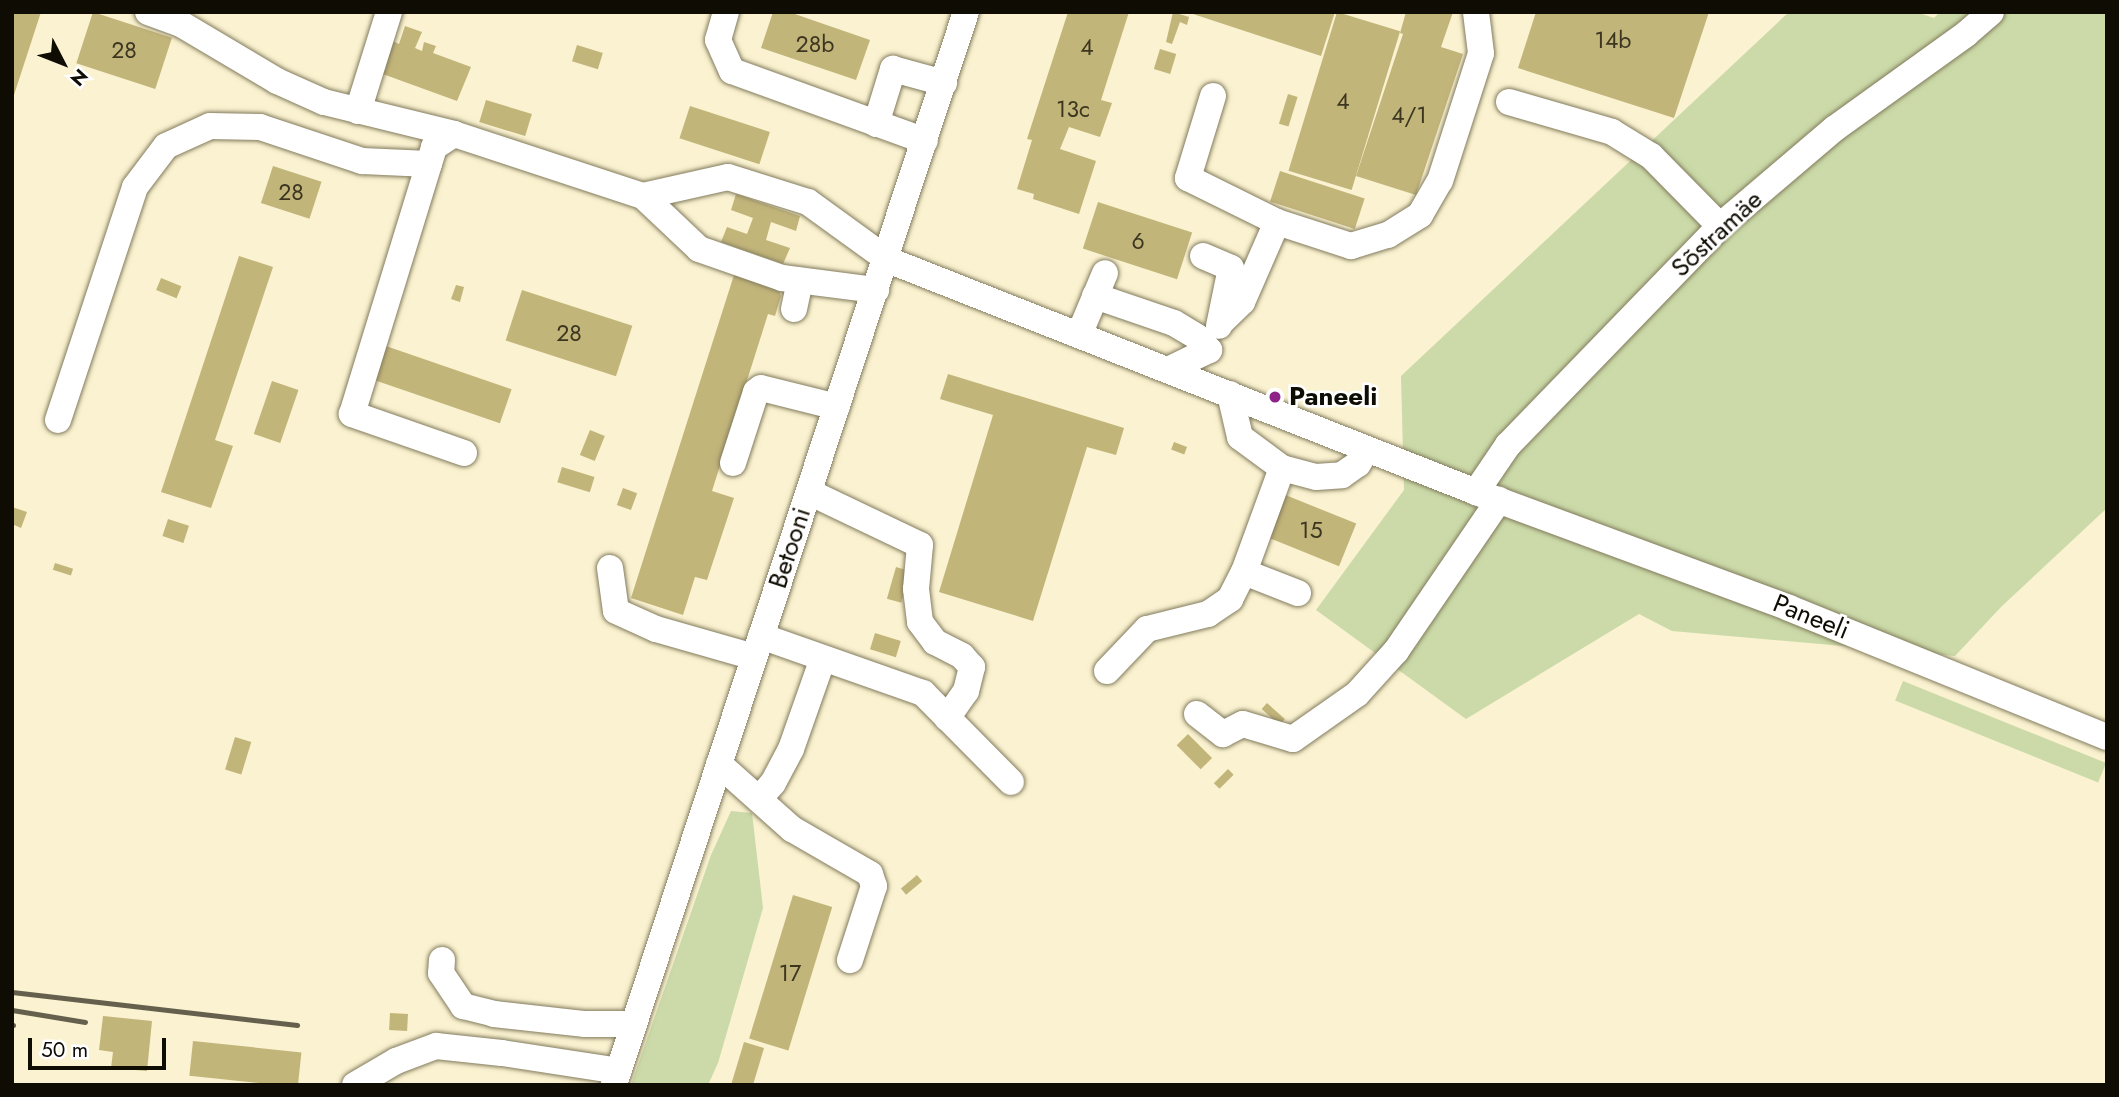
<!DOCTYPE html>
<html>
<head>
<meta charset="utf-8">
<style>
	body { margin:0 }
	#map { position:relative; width:2119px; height:1097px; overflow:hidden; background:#faf2d0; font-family:Jost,sans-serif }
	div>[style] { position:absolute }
	.green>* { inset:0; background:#cbdaa8; transform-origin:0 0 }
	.building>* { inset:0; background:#c2b57a; transform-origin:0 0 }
	.roads { filter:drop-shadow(0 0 2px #827b5d) drop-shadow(0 0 2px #827b5d) }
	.minor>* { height:26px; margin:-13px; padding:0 13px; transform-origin:13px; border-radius:13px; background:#fff }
	.rail>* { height:5px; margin:-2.5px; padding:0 2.5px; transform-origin:2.5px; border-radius:2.5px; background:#65604e }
	.dots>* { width:19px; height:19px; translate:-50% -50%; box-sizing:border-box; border:4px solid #fff; border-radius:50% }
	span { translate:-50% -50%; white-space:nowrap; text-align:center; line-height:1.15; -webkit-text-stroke:5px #fff; paint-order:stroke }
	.number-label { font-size:23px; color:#3c3621 }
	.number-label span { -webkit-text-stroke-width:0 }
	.street-label { font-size:26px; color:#0f0c03 }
	.poi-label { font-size:26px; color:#0f0c03; font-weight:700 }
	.left { translate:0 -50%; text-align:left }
	.frame { position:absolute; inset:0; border:14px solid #0f0c03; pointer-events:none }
	.north { position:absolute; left:28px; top:28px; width:70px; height:70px; -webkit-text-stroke:5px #fff; paint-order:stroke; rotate:132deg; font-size:19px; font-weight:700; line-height:28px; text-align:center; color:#0f0c03 }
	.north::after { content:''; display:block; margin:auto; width:24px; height:32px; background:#0f0c03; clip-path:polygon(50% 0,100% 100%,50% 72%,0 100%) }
	.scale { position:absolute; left:28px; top:1038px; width:138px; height:32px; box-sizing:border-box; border:4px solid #0f0c03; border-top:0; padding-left:9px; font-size:21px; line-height:24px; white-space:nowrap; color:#0f0c03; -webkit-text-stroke:5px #fff; paint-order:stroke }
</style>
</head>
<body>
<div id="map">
	<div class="green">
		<div style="clip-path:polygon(1789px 12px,1916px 12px,1934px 18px,1940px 12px,2107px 12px,2107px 508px,2002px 606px,1955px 656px,1672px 631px,1639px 614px,1466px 719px,1316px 610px,1404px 490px,1401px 376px)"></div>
		<div style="left:1903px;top:681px;width:219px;height:21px;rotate:22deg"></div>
		<div style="clip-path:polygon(731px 811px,752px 813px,763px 908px,718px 1063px,708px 1085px,631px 1085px,711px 855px)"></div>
	</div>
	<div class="building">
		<div style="clip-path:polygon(12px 12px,41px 12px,13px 98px,12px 97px)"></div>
		<div style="left:93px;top:12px;width:83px;height:54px;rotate:18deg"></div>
		<div style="clip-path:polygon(773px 12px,789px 12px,870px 40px,856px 80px,761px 48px)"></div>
		<div style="clip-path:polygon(1068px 12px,1129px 12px,1101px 100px,1112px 103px,1100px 137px,1069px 127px,1060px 149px,1096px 161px,1079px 214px,1033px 199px,1034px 194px,1017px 189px,1032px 140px,1027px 139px)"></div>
		<div style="clip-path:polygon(1173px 12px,1189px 17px,1187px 25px,1180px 22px,1172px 44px,1166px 42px)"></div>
		<div style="clip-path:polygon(1187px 12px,1335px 12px,1321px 56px)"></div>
		<div style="left:1337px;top:12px;width:66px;height:166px;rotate:17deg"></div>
		<div style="clip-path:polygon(1406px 12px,1453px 12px,1441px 47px,1463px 54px,1416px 195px,1356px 176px,1403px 34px,1400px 33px)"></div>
		<div style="clip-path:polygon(1536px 12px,1709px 12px,1674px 118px,1518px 68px)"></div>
		<div style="clip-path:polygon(405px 26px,422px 32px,415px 48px,422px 51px,424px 42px,436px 46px,433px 53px,471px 67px,457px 101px,380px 73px,393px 41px,399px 44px)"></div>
		<div style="left:577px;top:45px;width:27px;height:17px;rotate:17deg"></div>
		<div style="left:1160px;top:49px;width:17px;height:21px;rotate:17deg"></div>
		<div style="left:1288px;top:94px;width:10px;height:31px;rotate:17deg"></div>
		<div style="left:486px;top:100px;width:48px;height:23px;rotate:17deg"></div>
		<div style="left:690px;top:106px;width:84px;height:34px;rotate:18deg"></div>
		<div style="left:273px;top:166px;width:51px;height:39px;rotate:18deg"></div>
		<div style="left:1280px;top:171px;width:89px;height:32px;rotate:18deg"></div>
		<div style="clip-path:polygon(736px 194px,800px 216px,796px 231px,771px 222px,766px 240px,790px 248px,783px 264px,721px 242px,727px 227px,747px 234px,753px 218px,731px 210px)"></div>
		<div style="left:1098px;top:202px;width:99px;height:49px;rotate:18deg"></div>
		<div style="clip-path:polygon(239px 256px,273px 267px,215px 440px,233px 446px,211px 508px,161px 492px)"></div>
		<div style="clip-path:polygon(734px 275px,779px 290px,781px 296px,775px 316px,768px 314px,712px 491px,734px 498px,707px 580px,695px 577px,683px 615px,631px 598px)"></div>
		<div style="left:161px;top:278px;width:22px;height:13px;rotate:22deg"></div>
		<div style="clip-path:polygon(456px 285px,464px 287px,460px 302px,451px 299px)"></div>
		<div style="left:522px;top:290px;width:116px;height:53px;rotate:18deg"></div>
		<div style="left:383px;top:345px;width:136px;height:36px;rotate:19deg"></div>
		<div style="clip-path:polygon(948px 374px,1124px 428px,1116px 455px,1087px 447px,1033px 621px,939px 592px,993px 415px,940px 399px)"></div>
		<div style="left:272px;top:381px;width:28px;height:56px;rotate:19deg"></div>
		<div style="left:590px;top:430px;width:16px;height:27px;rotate:22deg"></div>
		<div style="left:1174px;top:442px;width:14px;height:8px;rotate:21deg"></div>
		<div style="left:562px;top:467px;width:34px;height:16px;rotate:17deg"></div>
		<div style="left:623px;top:488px;width:15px;height:18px;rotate:20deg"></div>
		<div style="left:1283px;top:494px;width:79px;height:46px;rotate:22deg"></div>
		<div style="clip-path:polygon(12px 507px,27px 512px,21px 528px,12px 524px)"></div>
		<div style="left:168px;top:519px;width:22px;height:18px;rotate:18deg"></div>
		<div style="left:55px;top:563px;width:19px;height:7px;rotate:18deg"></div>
		<div style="left:896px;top:567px;width:15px;height:33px;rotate:16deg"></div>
		<div style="left:875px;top:633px;width:27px;height:17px;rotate:17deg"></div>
		<div style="left:1267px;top:703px;width:24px;height:8px;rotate:42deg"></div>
		<div style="left:1188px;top:734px;width:34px;height:16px;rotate:45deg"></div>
		<div style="left:235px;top:737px;width:17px;height:34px;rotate:17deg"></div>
		<div style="left:1228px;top:769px;width:8px;height:20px;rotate:45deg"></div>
		<div style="left:917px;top:875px;width:8px;height:21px;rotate:50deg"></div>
		<div style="left:793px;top:895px;width:41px;height:150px;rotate:17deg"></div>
		<div style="left:390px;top:1013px;width:18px;height:17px;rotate:3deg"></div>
		<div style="clip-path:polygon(103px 1016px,152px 1021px,147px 1071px,111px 1068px,113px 1052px,99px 1050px)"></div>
		<div style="left:193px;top:1041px;width:109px;height:35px;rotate:6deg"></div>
		<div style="clip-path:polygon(744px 1042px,764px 1048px,753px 1085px,731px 1085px)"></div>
	</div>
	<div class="roads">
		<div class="minor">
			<div style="left:148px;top:12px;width:35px;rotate:20deg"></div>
			<div style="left:181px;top:24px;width:112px;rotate:30.7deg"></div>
			<div style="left:277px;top:81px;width:51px;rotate:24.1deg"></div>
			<div style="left:324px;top:102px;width:134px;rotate:13.8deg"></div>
			<div style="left:726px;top:12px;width:29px;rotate:106deg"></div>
			<div style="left:718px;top:40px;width:34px;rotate:66deg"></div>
			<div style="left:732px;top:71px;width:205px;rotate:19.9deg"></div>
			<div style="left:1213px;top:96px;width:86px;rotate:107deg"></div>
			<div style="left:1188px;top:178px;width:99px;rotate:26.3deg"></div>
			<div style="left:1277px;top:222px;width:87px;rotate:113.6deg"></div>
			<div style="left:1242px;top:302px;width:29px;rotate:136deg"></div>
			<div style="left:1509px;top:102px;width:107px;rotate:16.2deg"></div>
			<div style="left:1612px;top:132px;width:46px;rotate:31.6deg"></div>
			<div style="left:1651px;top:156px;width:98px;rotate:45.4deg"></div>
			<div style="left:358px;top:111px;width:104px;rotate:-72.6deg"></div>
			<div style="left:876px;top:124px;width:58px;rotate:-72.8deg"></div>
			<div style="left:893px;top:69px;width:53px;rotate:15.4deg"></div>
			<div style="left:643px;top:196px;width:77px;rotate:43.4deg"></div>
			<div style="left:699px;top:249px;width:88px;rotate:19.3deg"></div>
			<div style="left:782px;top:278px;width:95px;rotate:7.3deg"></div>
			<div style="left:1277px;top:222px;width:78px;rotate:18deg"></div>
			<div style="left:1351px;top:246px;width:39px;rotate:-17deg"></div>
			<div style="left:1388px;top:235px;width:38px;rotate:-32deg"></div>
			<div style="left:1420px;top:215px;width:39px;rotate:-60deg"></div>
			<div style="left:1440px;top:181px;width:134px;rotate:-72.2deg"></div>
			<div style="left:1481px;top:53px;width:41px;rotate:-97deg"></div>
			<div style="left:1203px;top:256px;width:30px;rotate:23deg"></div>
			<div style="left:1231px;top:268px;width:59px;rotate:101.7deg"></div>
			<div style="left:1095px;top:296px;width:83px;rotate:18.9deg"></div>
			<div style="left:1174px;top:323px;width:27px;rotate:31deg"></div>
			<div style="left:1197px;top:337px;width:18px;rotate:47deg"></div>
			<div style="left:1209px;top:350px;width:46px;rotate:154deg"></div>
			<div style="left:794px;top:309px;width:29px;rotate:-78deg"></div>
			<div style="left:1079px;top:335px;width:67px;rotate:-67.2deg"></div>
			<div style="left:1230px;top:394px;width:44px;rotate:76.9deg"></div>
			<div style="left:1240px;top:437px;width:52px;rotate:36.4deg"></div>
			<div style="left:1282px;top:468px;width:35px;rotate:15deg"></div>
			<div style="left:1316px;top:477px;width:26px;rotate:-4deg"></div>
			<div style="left:1342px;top:475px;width:19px;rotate:-35deg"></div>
			<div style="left:1358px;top:464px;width:17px;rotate:-59deg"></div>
			<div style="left:58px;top:420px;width:245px;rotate:-71.7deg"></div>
			<div style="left:135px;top:187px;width:51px;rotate:-52.9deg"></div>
			<div style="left:166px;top:146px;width:48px;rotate:-24.4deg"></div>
			<div style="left:210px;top:126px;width:50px;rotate:1.1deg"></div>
			<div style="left:260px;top:127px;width:108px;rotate:18.4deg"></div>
			<div style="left:362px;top:161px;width:67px;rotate:2.6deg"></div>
			<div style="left:464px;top:453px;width:119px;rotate:-160.8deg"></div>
			<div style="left:352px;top:414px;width:279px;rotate:-72.9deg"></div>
			<div style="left:434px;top:147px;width:24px;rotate:-33deg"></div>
			<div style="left:454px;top:134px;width:199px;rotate:18.2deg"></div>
			<div style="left:643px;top:196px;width:87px;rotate:-12.6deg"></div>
			<div style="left:728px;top:177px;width:84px;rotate:17.4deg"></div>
			<div style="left:808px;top:202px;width:99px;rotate:35.9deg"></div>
			<div style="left:888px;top:260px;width:632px;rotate:21.53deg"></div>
			<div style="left:1476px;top:492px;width:334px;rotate:20.3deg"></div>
			<div style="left:1789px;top:608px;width:343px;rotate:22.1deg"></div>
			<div style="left:733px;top:463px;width:75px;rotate:-72.1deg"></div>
			<div style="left:756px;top:392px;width:6px;rotate:-39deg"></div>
			<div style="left:761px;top:388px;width:78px;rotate:14deg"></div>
			<div style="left:1282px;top:468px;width:111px;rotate:110.1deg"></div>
			<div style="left:1244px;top:572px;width:58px;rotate:21.3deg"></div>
			<div style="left:809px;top:492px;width:123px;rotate:25.5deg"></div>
			<div style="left:920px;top:545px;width:44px;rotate:95.2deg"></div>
			<div style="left:916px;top:589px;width:33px;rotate:83deg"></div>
			<div style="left:920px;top:622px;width:25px;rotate:53deg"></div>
			<div style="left:935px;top:642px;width:30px;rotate:27deg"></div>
			<div style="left:962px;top:656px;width:15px;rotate:48deg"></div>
			<div style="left:972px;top:667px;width:25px;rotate:104deg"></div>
			<div style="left:966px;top:691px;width:33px;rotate:125deg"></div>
			<div style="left:1476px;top:492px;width:57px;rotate:-55.8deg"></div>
			<div style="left:1508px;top:445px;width:305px;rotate:-45.9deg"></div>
			<div style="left:1720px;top:226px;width:150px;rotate:-40.4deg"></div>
			<div style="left:1834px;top:129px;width:163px;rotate:-35.7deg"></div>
			<div style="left:1966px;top:34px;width:33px;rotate:-41deg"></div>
			<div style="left:610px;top:568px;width:43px;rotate:82.1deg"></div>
			<div style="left:616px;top:611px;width:44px;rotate:24.2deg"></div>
			<div style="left:656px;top:629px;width:102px;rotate:15.9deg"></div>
			<div style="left:761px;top:636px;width:172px;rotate:19.4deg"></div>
			<div style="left:923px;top:693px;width:125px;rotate:45.3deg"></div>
			<div style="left:1107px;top:671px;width:58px;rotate:-46.4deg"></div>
			<div style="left:1147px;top:629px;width:63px;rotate:-13.8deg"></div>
			<div style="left:1208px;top:614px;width:27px;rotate:-34deg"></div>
			<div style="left:1230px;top:599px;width:30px;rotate:-63deg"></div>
			<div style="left:1197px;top:714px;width:33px;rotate:38deg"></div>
			<div style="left:1223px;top:734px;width:22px;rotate:-27deg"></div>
			<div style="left:1243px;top:724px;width:52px;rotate:16.7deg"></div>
			<div style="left:1293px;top:739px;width:78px;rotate:-35.1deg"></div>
			<div style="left:1357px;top:694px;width:58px;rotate:-47.8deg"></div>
			<div style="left:1396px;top:651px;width:183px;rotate:-55.7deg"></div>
			<div style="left:719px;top:764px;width:98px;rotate:41.7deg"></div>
			<div style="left:792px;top:829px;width:90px;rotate:30deg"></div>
			<div style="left:870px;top:874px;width:13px;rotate:72deg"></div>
			<div style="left:874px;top:886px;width:78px;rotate:108deg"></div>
			<div style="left:759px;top:799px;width:21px;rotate:-49deg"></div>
			<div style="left:773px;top:783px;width:38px;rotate:-62deg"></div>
			<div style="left:791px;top:749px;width:96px;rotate:-70.6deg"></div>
			<div style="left:442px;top:960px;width:13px;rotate:94deg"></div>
			<div style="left:441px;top:973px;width:40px;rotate:56deg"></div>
			<div style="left:463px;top:1006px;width:32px;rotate:14deg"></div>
			<div style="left:494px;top:1014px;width:92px;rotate:6.3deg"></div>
			<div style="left:585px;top:1024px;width:49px"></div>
			<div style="left:355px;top:1085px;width:48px;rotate:-30.3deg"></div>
			<div style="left:396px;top:1061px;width:43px;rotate:-20.6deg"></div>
			<div style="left:436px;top:1046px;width:66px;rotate:6.1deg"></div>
			<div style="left:502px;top:1053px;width:118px;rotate:8.7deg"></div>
			<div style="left:614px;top:1085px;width:1129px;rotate:-71.84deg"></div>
		</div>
	</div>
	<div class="rail">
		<div style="left:12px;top:992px;width:287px;rotate:6.6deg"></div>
		<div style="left:12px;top:1010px;width:74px;rotate:9.3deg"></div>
		<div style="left:12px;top:1025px;width:1px"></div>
	</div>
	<div class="dots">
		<div style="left:1275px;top:397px;background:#8d2387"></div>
	</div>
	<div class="number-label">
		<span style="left:1613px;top:40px">14b</span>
		<span style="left:815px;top:44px">28b</span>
		<span style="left:1087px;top:47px">4</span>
		<span style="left:124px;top:50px">28</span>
		<span style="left:1343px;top:101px">4</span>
		<span style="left:1073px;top:109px">13c</span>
		<span style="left:1409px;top:115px">4/1</span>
		<span style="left:291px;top:192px">28</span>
		<span style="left:1138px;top:241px">6</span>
		<span style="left:569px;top:333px">28</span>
		<span style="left:1311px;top:530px">15</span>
		<span style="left:790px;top:973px">17</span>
	</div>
	<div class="street-label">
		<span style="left:1717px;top:234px;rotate:-43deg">Sõstramäe</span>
		<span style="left:790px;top:548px;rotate:-72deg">Betooni</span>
		<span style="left:1811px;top:617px;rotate:22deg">Paneeli</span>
	</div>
	<div class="poi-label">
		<span class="left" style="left:1289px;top:397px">Paneeli</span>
	</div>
	<div class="frame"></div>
	<div class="north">N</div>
	<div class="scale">50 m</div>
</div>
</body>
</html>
